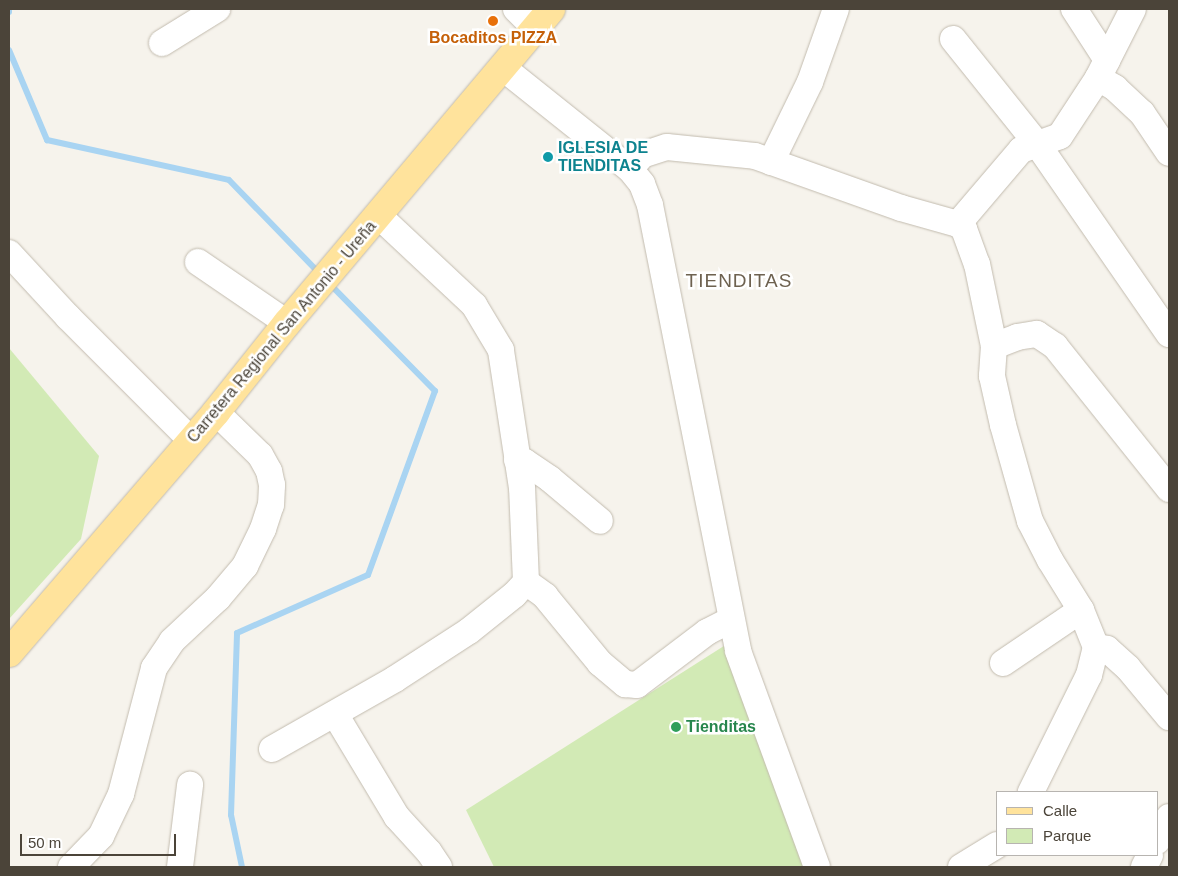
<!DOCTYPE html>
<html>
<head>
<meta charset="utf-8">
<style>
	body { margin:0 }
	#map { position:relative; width:1178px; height:876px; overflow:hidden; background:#f6f3ec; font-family:Arial,sans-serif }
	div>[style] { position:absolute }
	.green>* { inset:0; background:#d2eab5 }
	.stream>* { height:6px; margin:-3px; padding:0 3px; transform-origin:3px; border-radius:3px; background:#a9d4f2 }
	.roads { filter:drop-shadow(0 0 1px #c2bbae) drop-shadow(0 0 1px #c2bbae) }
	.minor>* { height:26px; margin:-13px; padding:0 13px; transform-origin:13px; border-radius:13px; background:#fff }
	.major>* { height:28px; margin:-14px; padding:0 14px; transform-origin:14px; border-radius:14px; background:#ffe39c }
	.dots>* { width:14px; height:14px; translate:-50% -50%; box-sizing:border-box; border:2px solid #fff; border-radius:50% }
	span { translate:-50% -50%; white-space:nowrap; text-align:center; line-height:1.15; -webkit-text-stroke:5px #fff; paint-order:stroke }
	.food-label { font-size:16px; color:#c56008; font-weight:700 }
	.culture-label { font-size:16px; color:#0d838f; font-weight:700 }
	.left { translate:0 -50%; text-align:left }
	.street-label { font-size:16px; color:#4b4439 }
	.leisure-label { font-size:16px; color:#27864d; font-weight:700 }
	.quarter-label { font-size:19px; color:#6e6250; letter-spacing:1px }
	.frame { position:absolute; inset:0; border:10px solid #4b4439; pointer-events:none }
	.legend { position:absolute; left:996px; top:791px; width:162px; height:65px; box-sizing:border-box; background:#fff; border:1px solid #b7b4b0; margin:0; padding:6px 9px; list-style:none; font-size:15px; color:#4b4439 }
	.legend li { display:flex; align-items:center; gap:10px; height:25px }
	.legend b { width:25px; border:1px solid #b7b4b0 }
	.scale { position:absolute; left:20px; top:834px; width:156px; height:22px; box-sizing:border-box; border:2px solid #4b4439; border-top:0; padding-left:6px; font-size:15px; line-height:18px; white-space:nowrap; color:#4b4439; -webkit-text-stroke:4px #fff; paint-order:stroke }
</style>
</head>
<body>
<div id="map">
	<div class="green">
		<div style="clip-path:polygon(9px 348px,99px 456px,81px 539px,9px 619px)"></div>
		<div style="clip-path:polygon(727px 644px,807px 867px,494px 867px,466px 810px)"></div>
	</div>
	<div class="stream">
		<div style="left:9px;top:12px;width:3px;rotate:-90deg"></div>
		<div style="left:9px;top:50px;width:98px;rotate:67.1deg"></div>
		<div style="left:47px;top:140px;width:186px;rotate:12.4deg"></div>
		<div style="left:229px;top:180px;width:131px;rotate:45.9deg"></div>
		<div style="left:242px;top:867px;width:53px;rotate:-101.9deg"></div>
		<div style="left:231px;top:815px;width:182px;rotate:-88.1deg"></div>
		<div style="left:237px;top:633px;width:143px;rotate:-23.9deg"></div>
		<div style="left:368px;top:575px;width:196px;rotate:-70deg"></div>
		<div style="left:435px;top:391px;width:151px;rotate:-134.5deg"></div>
	</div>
	<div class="roads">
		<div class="minor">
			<div style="left:516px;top:9px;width:27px;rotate:45deg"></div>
			<div style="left:1074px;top:9px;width:61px;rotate:57.1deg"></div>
			<div style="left:953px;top:39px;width:136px;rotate:51.3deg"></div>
			<div style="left:1038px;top:145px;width:230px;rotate:55.3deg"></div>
			<div style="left:162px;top:43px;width:65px;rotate:-31.7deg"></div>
			<div style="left:502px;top:67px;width:164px;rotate:38.6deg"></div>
			<div style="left:630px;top:169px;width:19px;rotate:51deg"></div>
			<div style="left:642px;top:184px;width:22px;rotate:69deg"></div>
			<div style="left:650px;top:205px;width:455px;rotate:78.8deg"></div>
			<div style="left:738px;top:651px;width:230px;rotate:69.9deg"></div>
			<div style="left:1098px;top:78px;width:20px;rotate:30deg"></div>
			<div style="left:1115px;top:88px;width:37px;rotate:43deg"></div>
			<div style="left:1142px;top:113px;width:48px;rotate:56deg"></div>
			<div style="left:771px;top:162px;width:89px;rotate:-64deg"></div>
			<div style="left:810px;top:82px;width:77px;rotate:-70.4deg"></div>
			<div style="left:630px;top:169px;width:18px;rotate:-49deg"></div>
			<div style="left:642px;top:155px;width:26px;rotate:-18deg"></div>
			<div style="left:667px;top:147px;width:88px;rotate:5.8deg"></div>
			<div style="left:755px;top:156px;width:155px;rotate:19.6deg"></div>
			<div style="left:901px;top:208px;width:59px;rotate:15.7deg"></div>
			<div style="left:958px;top:224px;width:8px;rotate:40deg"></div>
			<div style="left:964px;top:229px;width:37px;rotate:70deg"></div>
			<div style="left:977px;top:264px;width:84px;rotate:78.3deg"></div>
			<div style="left:994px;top:346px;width:30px;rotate:94deg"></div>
			<div style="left:992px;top:376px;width:50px;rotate:77.3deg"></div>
			<div style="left:1003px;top:425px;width:100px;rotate:74.3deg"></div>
			<div style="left:1030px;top:521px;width:44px;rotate:62.9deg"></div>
			<div style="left:1050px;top:560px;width:59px;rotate:58.2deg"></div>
			<div style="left:1081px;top:610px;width:40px;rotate:68deg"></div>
			<div style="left:1096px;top:647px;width:29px;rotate:104deg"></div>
			<div style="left:1089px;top:675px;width:131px;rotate:116.4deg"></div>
			<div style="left:958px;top:224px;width:97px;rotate:-49.6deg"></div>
			<div style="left:1021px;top:150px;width:41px;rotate:-19.7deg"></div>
			<div style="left:1060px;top:136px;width:69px;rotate:-56.8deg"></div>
			<div style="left:1098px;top:78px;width:77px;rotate:-63.1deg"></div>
			<div style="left:9px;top:253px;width:87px;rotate:47.3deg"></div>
			<div style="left:68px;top:317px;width:175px;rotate:45deg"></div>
			<div style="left:198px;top:262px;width:108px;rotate:34.4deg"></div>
			<div style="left:994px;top:346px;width:25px;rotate:-21deg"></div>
			<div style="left:1017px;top:337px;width:20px;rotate:-9deg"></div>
			<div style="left:1037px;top:334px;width:22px;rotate:34deg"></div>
			<div style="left:1055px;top:346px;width:183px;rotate:51.4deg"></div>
			<div style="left:517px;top:460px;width:8px;rotate:14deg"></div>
			<div style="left:525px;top:462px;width:30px;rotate:34deg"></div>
			<div style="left:550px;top:479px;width:65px;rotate:40deg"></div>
			<div style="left:526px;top:582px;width:24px;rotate:36deg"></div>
			<div style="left:545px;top:596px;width:87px;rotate:50.6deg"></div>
			<div style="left:600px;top:663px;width:33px;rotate:40deg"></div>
			<div style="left:625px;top:684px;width:12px;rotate:5deg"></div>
			<div style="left:637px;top:685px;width:88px;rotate:-37.1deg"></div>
			<div style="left:707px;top:632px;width:27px;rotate:-27deg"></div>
			<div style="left:1096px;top:647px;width:11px;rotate:10deg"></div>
			<div style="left:1107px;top:649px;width:28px;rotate:42deg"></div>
			<div style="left:1128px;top:668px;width:64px;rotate:50.1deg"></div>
			<div style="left:1003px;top:663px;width:94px;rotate:-34.2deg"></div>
			<div style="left:335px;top:714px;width:120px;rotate:59deg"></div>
			<div style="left:397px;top:817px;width:47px;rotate:47.6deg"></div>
			<div style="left:429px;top:852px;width:18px;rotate:56deg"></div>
			<div style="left:272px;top:749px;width:142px;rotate:-29.6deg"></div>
			<div style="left:395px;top:679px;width:88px;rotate:-33deg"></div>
			<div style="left:469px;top:631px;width:58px;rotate:-38.7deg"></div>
			<div style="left:514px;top:595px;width:18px;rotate:-47deg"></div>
			<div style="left:526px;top:582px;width:94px;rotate:-92.4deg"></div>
			<div style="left:522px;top:488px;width:140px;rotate:-98.7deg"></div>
			<div style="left:501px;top:350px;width:52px;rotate:-121deg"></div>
			<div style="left:474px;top:305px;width:130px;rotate:-136.9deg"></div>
			<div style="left:1157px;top:841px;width:27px;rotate:-63deg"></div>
			<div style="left:71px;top:867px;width:43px;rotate:-45.9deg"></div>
			<div style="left:101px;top:836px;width:47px;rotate:-64.5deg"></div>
			<div style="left:121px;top:794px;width:130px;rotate:-75.3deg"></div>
			<div style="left:154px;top:668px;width:32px;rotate:-56deg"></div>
			<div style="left:172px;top:641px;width:63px;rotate:-43.1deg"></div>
			<div style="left:218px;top:598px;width:42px;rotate:-49.8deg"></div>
			<div style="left:245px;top:566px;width:41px;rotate:-64.1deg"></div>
			<div style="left:263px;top:529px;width:25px;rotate:-72deg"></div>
			<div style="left:271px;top:505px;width:20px;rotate:-87deg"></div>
			<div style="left:272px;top:485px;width:14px;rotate:-102deg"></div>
			<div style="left:269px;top:471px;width:18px;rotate:-119deg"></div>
			<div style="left:260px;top:455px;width:62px;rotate:-135.7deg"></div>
			<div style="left:180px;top:867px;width:83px;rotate:-83deg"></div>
			<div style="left:961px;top:867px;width:42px;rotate:-31.4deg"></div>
			<div style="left:1144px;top:867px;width:13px;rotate:-63deg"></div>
		</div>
		<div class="major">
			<div style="left:9px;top:653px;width:318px;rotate:-49.3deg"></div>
			<div style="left:216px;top:412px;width:114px;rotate:-51.4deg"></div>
			<div style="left:287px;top:323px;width:410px;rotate:-49.9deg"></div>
		</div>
	</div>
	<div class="dots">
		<div style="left:493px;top:21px;background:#e8710a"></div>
		<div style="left:548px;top:157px;background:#0f9aa8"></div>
		<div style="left:676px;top:727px;background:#2e9e5b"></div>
	</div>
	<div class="food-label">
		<span style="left:493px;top:38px">Bocaditos PIZZA</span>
	</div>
	<div class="culture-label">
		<span class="left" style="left:558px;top:157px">IGLESIA DE<br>TIENDITAS</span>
	</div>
	<div class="street-label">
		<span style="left:282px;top:332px;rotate:-50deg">Carretera Regional San Antonio - Ureña</span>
	</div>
	<div class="leisure-label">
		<span class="left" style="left:686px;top:727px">Tienditas</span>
	</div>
	<div class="quarter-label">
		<span style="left:739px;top:281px">TIENDITAS</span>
	</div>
	<div class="frame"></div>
	<ul class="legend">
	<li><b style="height:6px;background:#ffe39c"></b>Calle</li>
	<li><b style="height:14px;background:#d2eab5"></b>Parque</li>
	</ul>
	<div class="scale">50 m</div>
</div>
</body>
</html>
